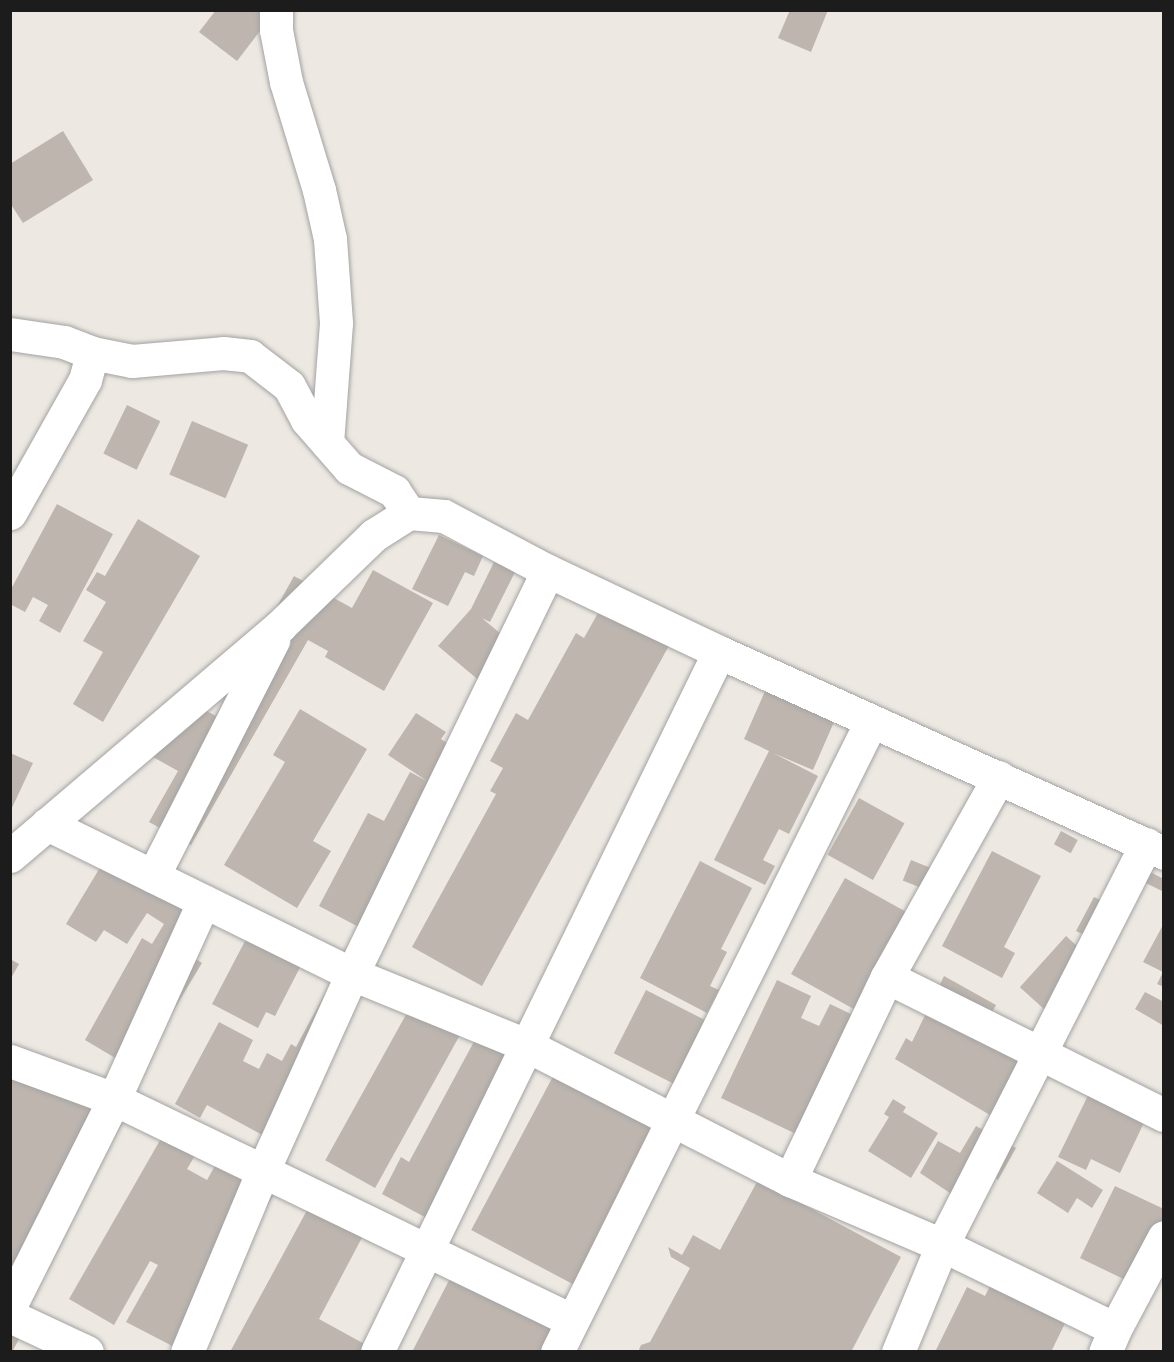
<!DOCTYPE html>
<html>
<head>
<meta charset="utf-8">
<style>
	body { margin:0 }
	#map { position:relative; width:1174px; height:1362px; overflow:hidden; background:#ede9e2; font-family:"Space Grotesk",sans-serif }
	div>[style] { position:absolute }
	.building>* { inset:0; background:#bdb5ae; transform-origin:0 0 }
	.roads { filter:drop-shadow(0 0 2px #a3a3a3) drop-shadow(0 0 2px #a3a3a3) }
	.minor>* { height:33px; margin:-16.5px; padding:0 16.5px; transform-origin:16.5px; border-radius:16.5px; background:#fff }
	span { translate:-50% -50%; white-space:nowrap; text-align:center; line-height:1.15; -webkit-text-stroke:4.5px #fff; paint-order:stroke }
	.frame { position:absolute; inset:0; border:12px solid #1c1c1c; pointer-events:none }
</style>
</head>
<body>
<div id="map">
	<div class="building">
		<div style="clip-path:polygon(216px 10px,276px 10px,237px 61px,199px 32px)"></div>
		<div style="clip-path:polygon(790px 10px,828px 10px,811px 52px,778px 38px)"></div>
		<div style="clip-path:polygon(63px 131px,93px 180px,23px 223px,10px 203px,10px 164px)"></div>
		<div style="left:127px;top:405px;width:37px;height:54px;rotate:26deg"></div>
		<div style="left:192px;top:421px;width:61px;height:58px;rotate:23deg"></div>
		<div style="clip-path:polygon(57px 504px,113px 534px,60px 633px,39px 621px,48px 605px,33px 597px,25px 612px,10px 604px,10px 591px)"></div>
		<div style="clip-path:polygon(138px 519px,200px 556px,103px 722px,73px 704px,103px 652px,83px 641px,106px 602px,86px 590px,97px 572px,105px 576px)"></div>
		<div style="clip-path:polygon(439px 535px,483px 556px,474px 576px,465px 572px,448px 606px,412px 589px)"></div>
		<div style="clip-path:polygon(494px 562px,515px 572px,490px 622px,482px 618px,514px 645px,482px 683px,438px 646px,471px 609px)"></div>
		<div style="clip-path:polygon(373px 570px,433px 603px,384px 691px,325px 657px,328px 651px,308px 640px,191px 845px,149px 822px,178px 771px,144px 752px,176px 695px,216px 716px,294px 576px,352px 608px)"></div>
		<div style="clip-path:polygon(603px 604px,671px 642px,482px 986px,412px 947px,496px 794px,490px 791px,503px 768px,490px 761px,516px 713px,528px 720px,576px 633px,584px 638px)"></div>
		<div style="clip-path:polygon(769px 682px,838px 713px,813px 770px,773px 753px,818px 776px,789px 834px,779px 829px,763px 860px,775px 866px,765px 885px,714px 860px,769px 751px,744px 739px)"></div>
		<div style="clip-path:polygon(300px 709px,367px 749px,313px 841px,331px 851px,297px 908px,224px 865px,285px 762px,273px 755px)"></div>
		<div style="clip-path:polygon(416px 713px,446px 732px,441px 739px,470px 759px,370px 933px,319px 906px,368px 813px,384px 821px,410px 772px,427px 781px,388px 755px)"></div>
		<div style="clip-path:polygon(10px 753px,33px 763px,10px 812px)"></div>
		<div style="left:859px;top:798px;width:52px;height:65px;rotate:29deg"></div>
		<div style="left:1061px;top:831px;width:19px;height:15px;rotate:28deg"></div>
		<div style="clip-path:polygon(113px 846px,214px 910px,188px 954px,202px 963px,137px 1071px,85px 1040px,142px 938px,152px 944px,164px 924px,147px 913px,127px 944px,104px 930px,96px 942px,66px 924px)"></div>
		<div style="clip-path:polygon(992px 851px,1041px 876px,1004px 947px,1015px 953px,1002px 978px,942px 946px)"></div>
		<div style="left:911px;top:860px;width:32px;height:22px;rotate:22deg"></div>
		<div style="clip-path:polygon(700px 861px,752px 888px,721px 949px,727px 952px,710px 986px,719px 990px,707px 1013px,640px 978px)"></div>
		<div style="clip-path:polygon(1128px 861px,1164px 879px,1164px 892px,1138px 879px,1105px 945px,1076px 931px,1094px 897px,1106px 903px)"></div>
		<div style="clip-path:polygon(845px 878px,910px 914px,868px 1017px,791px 974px)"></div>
		<div style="clip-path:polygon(256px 920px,310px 948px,275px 1016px,266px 1012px,258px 1028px,212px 1004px)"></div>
		<div style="clip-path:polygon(1164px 923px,1164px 987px,1157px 984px,1163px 972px,1143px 962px)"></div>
		<div style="left:1066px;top:936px;width:47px;height:69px;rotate:42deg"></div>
		<div style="clip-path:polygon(10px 959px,19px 964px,10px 980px)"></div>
		<div style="clip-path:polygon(944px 976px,996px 1005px,982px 1031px,1047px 1066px,1012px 1128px,895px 1059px,906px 1038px,912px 1042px)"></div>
		<div style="clip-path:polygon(333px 979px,279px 1144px,207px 1105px,200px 1118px,175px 1104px,219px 1022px,253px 1040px,243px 1061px,259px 1069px,267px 1053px,282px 1061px,291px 1044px,296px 1047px)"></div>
		<div style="clip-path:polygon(777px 980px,811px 996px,801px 1018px,819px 1026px,830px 1004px,872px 1024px,815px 1143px,721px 1098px)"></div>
		<div style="left:646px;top:990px;width:70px;height:71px;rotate:27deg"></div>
		<div style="clip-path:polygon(1145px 992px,1164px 1002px,1164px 1026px,1135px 1009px)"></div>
		<div style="left:413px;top:1002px;width:57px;height:181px;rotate:29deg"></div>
		<div style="clip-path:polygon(477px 1036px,522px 1060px,434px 1222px,382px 1194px,401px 1157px,409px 1162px)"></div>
		<div style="left:559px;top:1065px;width:126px;height:187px;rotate:28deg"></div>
		<div style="clip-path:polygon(17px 1068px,122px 1124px,30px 1284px,10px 1272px,10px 1079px)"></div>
		<div style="clip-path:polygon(1095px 1081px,1151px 1108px,1120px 1173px,1091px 1159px,1086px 1170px,1058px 1157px)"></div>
		<div style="clip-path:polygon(893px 1099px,906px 1107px,903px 1112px,938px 1133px,911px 1178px,868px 1151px,889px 1117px,884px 1114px)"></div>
		<div style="clip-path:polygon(976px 1126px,1016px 1148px,998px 1180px,986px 1173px,968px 1205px,920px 1173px,938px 1141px,960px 1153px)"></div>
		<div style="clip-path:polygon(163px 1135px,196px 1154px,187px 1169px,207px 1180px,216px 1164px,273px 1196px,184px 1352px,126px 1322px,158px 1265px,150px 1261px,114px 1325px,69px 1299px)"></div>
		<div style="clip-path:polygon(1057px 1161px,1103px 1190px,1092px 1208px,1077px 1198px,1068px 1213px,1037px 1193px)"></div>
		<div style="clip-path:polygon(758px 1180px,901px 1257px,851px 1352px,638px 1352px,641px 1345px,650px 1342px,690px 1268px,671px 1257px,668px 1247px,682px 1255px,693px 1235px,720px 1250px)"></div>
		<div style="clip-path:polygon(1115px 1186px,1164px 1209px,1164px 1243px,1142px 1288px,1080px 1258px)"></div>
		<div style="clip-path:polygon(312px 1201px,366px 1230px,319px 1319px,379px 1352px,230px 1352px)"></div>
		<div style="clip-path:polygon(459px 1261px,576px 1321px,560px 1352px,412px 1352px)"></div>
		<div style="clip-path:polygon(997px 1272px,1072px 1309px,1051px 1352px,935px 1352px,967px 1287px,985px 1296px)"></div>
		<div style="clip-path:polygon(10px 1320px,25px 1328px,12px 1352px,10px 1352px)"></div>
	</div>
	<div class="roads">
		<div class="minor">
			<div style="left:276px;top:10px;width:20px;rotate:90deg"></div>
			<div style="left:276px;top:30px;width:53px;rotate:79.1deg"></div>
			<div style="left:286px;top:82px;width:113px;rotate:73deg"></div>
			<div style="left:319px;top:190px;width:50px;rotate:77.3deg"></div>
			<div style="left:330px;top:239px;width:84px;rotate:85.9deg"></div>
			<div style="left:336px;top:323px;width:120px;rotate:94.3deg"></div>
			<div style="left:10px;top:334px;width:55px;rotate:8.4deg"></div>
			<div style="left:64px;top:342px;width:30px;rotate:21deg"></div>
			<div style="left:92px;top:353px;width:41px;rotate:11.3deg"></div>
			<div style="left:132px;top:361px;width:91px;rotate:-5deg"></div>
			<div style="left:223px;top:353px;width:27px;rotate:6deg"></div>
			<div style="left:250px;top:356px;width:49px;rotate:37.6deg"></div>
			<div style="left:289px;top:386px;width:38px;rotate:62deg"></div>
			<div style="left:307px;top:420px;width:64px;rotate:48.8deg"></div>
			<div style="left:349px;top:468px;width:51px;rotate:27.1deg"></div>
			<div style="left:394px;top:491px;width:27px;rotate:56deg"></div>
			<div style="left:10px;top:513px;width:153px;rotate:-60.6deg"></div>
			<div style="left:85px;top:380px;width:28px;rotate:-75deg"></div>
			<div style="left:47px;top:824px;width:340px;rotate:26.2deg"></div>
			<div style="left:352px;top:974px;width:188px;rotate:22.2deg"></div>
			<div style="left:526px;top:1045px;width:297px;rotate:27.1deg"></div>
			<div style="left:790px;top:1180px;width:165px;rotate:23.2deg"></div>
			<div style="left:942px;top:1245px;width:192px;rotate:25.9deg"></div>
			<div style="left:1115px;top:1329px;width:25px;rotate:113deg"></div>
			<div style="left:10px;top:856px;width:355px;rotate:-40.4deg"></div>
			<div style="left:280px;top:626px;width:131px;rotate:-44.1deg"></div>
			<div style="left:374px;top:535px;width:41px;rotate:-32.2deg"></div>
			<div style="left:409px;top:513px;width:35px;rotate:5deg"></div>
			<div style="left:444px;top:516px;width:118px;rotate:27.9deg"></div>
			<div style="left:548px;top:571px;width:189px;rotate:25.3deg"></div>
			<div style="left:719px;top:652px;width:488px;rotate:24.3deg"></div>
			<div style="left:153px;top:876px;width:265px;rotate:-63deg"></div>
			<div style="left:887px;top:977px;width:309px;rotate:26.5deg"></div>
			<div style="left:10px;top:1061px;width:111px;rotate:20.1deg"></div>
			<div style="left:114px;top:1099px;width:508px;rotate:25.81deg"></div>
			<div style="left:790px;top:1180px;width:225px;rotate:-64.5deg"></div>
			<div style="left:887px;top:977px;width:229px;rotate:-60.8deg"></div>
			<div style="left:10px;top:1306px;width:232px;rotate:-63.3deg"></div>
			<div style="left:114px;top:1099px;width:217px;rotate:-65.6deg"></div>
			<div style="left:10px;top:1316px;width:85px;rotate:25.1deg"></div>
			<div style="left:1115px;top:1329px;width:104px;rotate:-62deg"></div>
			<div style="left:187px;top:1352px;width:194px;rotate:-67.3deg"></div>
			<div style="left:262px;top:1173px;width:218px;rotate:-65.7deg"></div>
			<div style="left:352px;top:974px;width:448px;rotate:-64.1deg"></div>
			<div style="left:377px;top:1352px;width:779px;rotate:-63.96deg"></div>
			<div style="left:557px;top:1352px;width:704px;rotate:-63.51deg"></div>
			<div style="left:898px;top:1352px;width:116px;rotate:-67.6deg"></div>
			<div style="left:942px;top:1245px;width:450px;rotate:-63deg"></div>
		</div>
	</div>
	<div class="frame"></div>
</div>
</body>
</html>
